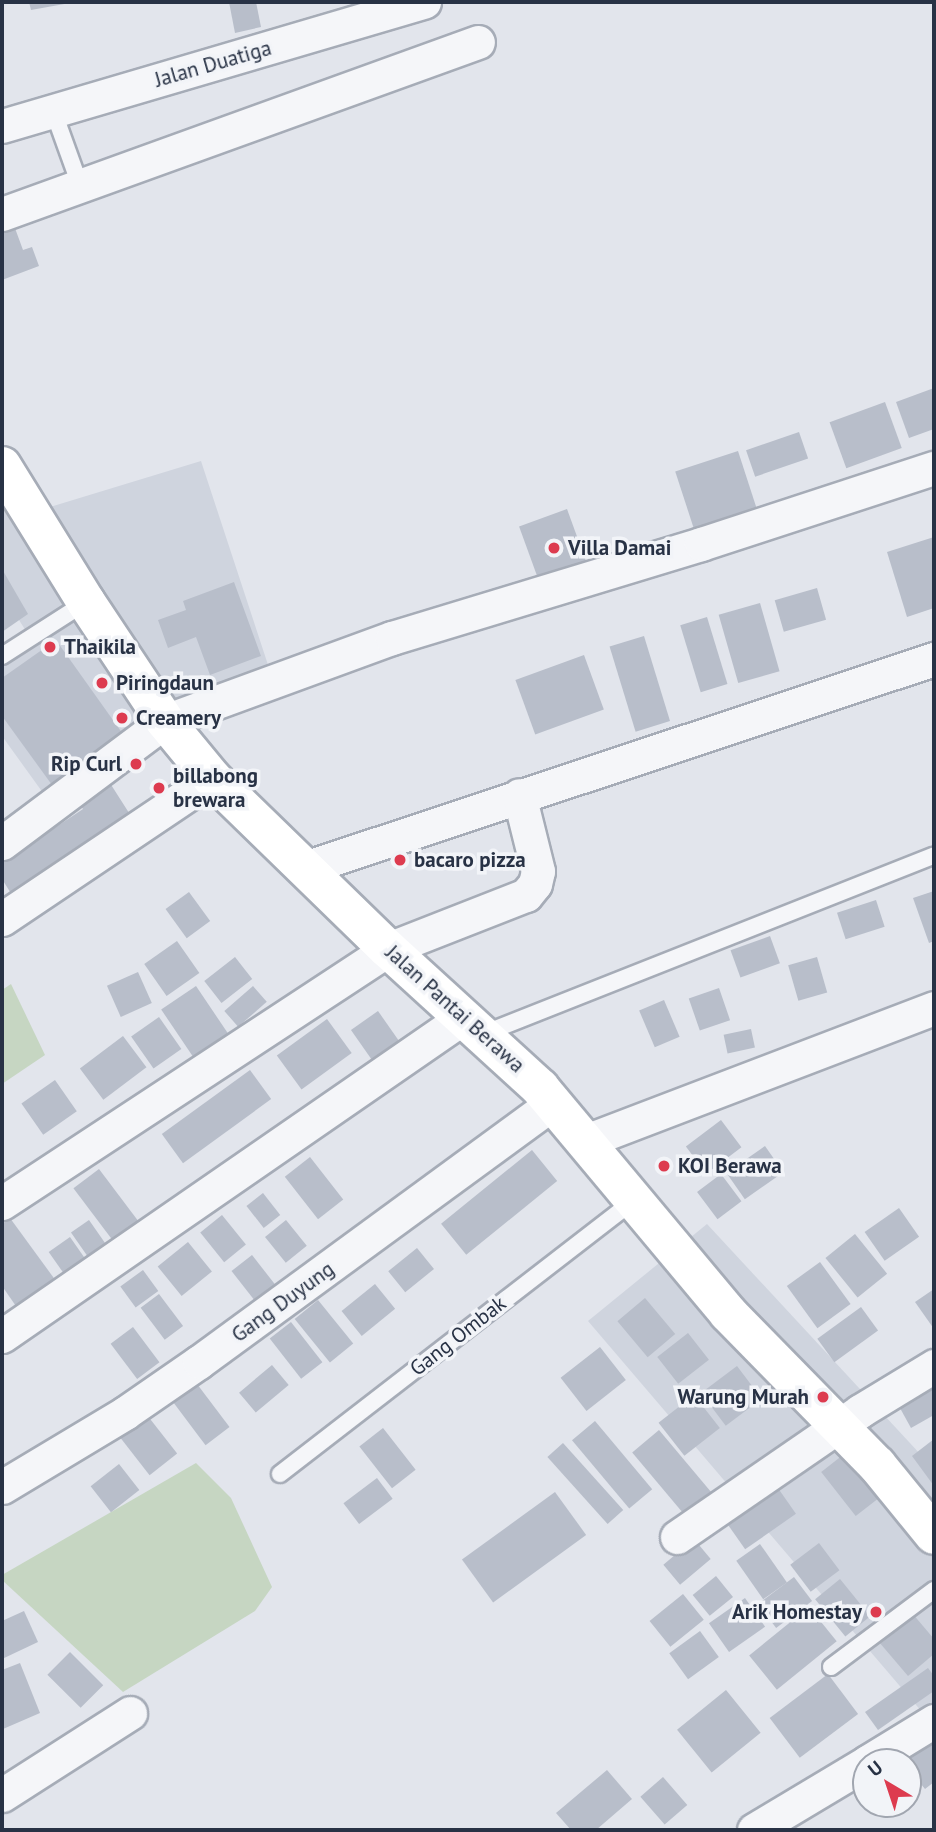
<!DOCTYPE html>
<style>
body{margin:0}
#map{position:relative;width:936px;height:1832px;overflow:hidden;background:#e2e5ec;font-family:"PT Sans",sans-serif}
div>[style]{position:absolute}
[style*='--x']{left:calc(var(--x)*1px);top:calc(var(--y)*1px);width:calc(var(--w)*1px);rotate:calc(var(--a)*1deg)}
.built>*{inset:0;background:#cfd4de}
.green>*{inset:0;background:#c6d6c2}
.building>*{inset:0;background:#b8beca;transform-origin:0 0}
.roads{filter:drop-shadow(2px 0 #a6acb7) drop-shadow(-2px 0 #a6acb7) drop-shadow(0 2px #a6acb7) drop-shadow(0 -2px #a6acb7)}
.lane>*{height:16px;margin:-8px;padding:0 8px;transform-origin:8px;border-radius:8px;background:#f5f6f9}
.street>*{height:33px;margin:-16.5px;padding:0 16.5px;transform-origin:16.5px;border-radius:16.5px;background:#f5f6f9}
.secondary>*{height:38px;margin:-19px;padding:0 19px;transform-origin:19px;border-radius:19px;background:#fff}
.dots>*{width:19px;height:19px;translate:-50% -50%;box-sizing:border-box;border:4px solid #f2f4f8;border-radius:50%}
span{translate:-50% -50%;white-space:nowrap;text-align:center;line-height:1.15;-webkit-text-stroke:7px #f2f4f8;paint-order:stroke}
.street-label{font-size:21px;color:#283245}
.poi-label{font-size:21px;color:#283245;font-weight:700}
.left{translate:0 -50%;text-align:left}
.right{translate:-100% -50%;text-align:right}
.frame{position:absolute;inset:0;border:4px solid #283245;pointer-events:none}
.north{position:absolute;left:852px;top:1748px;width:70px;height:70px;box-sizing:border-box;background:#f2f4f8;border:2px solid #a1a6b0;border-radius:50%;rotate:321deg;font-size:19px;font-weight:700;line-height:28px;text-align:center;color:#283245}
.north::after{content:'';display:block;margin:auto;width:24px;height:32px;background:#dd3b4f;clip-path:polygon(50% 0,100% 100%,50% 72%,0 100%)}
</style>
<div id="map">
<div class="built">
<i style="clip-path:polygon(201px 461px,271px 674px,51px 804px,2px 736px,2px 654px,31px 639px,2px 593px,2px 503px,14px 518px)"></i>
<i style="clip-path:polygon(707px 1224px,934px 1469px,934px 1726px,588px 1321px)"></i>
</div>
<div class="green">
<i style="clip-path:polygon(11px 984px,45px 1055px,2px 1084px,2px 990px)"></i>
<i style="clip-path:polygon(196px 1463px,231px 1498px,272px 1587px,255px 1611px,123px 1692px,2px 1580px,2px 1575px)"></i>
</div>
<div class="building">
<i style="clip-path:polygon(29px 2px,70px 2px,70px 3px,31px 10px)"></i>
<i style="clip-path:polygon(229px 2px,256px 2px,261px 27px,235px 33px)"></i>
<i style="clip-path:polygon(12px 220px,23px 250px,32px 247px,39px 266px,2px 280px,2px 224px)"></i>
<i style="clip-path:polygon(934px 388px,934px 429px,909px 438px,896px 402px)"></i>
<i style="left:885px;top:402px;width:49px;height:59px;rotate:70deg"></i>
<i style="left:799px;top:432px;width:28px;height:56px;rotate:71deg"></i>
<i style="left:738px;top:451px;width:69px;height:66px;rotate:72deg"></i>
<i style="left:567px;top:509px;width:66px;height:51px;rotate:70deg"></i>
<i style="clip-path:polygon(934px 537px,934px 608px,907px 617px,887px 552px)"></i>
<i style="clip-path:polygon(2px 569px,28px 614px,2px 632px)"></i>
<i style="clip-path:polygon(234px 582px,261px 656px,210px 675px,196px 637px,168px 648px,158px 620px,186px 610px,183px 601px)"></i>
<i style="left:817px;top:588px;width:33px;height:44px;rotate:74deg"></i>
<i style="left:760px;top:603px;width:71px;height:43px;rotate:74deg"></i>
<i style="left:707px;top:617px;width:70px;height:28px;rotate:73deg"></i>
<i style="left:644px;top:636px;width:89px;height:36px;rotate:73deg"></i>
<i style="clip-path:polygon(56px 640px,130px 744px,60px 796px,2px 716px,2px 678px)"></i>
<i style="left:584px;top:655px;width:58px;height:73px;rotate:70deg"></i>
<i style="clip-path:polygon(108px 780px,131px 816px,12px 895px,2px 879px,2px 863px,83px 809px,77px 800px)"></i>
<i style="clip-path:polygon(934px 891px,934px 941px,929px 943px,913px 898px)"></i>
<i style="left:189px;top:892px;width:36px;height:29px;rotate:54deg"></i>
<i style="left:876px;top:900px;width:28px;height:41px;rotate:72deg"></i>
<i style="left:770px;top:936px;width:29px;height:42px;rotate:70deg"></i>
<i style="left:177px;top:941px;width:39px;height:40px;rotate:55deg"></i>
<i style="left:235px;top:957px;width:28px;height:39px;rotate:52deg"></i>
<i style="left:817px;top:957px;width:37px;height:30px;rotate:74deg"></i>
<i style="left:138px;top:972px;width:34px;height:34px;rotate:66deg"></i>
<i style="left:196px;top:986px;width:60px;height:42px;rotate:56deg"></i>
<i style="left:253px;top:986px;width:21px;height:38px;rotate:49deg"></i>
<i style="left:719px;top:988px;width:34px;height:32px;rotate:71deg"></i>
<i style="left:664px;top:1000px;width:40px;height:27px;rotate:67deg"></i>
<i style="left:378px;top:1011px;width:40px;height:33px;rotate:55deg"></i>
<i style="left:159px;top:1017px;width:39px;height:34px;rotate:55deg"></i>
<i style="left:327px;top:1019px;width:42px;height:62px;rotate:54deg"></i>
<i style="left:751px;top:1029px;width:19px;height:28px;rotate:78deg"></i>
<i style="left:123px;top:1036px;width:39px;height:54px;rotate:53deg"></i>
<i style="left:250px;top:1070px;width:36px;height:109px;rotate:54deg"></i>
<i style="left:55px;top:1080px;width:38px;height:41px;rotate:55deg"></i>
<i style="left:721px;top:1120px;width:34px;height:44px;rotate:53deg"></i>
<i style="left:765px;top:1146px;width:32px;height:47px;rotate:55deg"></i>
<i style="left:532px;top:1150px;width:40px;height:117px;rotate:51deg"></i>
<i style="left:310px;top:1157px;width:54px;height:32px;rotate:52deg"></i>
<i style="left:99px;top:1169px;width:67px;height:32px;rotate:53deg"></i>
<i style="left:721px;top:1174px;width:34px;height:30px;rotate:53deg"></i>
<i style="left:263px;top:1193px;width:28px;height:21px;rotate:52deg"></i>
<i style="left:899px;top:1208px;width:35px;height:42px;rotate:55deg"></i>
<i style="left:222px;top:1215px;width:38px;height:28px;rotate:51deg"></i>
<i style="clip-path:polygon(10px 1218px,56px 1281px,18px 1309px,2px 1286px,2px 1224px)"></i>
<i style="left:89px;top:1220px;width:38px;height:22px;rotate:55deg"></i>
<i style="left:286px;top:1220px;width:33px;height:27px;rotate:51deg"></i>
<i style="left:855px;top:1234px;width:51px;height:38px;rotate:51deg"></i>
<i style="left:70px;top:1237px;width:28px;height:26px;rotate:55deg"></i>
<i style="left:188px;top:1242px;width:38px;height:39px;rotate:51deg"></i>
<i style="left:417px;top:1248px;width:27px;height:37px;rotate:51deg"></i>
<i style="left:252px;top:1255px;width:42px;height:26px;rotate:52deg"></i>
<i style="left:820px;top:1262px;width:52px;height:41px;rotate:54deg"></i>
<i style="left:143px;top:1270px;width:26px;height:28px;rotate:54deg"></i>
<i style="left:375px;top:1284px;width:32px;height:43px;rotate:51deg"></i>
<i style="clip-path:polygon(934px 1289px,934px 1329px,915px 1302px)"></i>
<i style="left:159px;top:1294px;width:40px;height:23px;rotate:53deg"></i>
<i style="left:645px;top:1298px;width:47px;height:36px;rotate:50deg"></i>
<i style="left:318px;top:1300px;width:56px;height:30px;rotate:51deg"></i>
<i style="left:861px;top:1307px;width:29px;height:54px;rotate:54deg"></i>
<i style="left:291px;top:1322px;width:51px;height:27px;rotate:52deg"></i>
<i style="left:133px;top:1327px;width:44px;height:28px;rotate:53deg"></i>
<i style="left:688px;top:1333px;width:34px;height:39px;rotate:52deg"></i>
<i style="left:600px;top:1347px;width:42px;height:50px;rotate:52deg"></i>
<i style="left:272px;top:1365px;width:26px;height:43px;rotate:50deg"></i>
<i style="left:737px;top:1366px;width:41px;height:45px;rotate:53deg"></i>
<i style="clip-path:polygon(934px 1377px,934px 1415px,911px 1428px,895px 1399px)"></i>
<i style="left:194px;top:1380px;width:59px;height:30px;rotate:53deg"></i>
<i style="left:694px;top:1395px;width:42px;height:45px;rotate:52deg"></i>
<i style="left:147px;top:1415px;width:49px;height:35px;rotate:52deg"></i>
<i style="left:595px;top:1421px;width:89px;height:30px;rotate:50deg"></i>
<i style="left:383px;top:1428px;width:53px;height:30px;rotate:52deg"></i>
<i style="left:659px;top:1430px;width:81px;height:35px;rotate:50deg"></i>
<i style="clip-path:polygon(934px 1439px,934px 1486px,912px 1456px)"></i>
<i style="left:563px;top:1443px;width:90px;height:21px;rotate:48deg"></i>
<i style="left:848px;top:1451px;width:56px;height:34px;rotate:52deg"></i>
<i style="left:119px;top:1464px;width:33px;height:36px;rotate:52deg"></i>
<i style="left:377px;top:1478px;width:26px;height:42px;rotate:53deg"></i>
<i style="left:773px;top:1481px;width:40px;height:62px;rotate:55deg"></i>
<i style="left:555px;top:1492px;width:53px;height:115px;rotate:54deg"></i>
<i style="left:694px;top:1539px;width:26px;height:40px;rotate:50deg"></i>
<i style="left:819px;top:1543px;width:34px;height:36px;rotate:53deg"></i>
<i style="left:760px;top:1544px;width:47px;height:29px;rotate:55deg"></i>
<i style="left:716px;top:1576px;width:27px;height:30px;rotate:51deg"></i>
<i style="left:794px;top:1577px;width:30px;height:45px;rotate:53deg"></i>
<i style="left:840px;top:1579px;width:48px;height:32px;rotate:51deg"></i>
<i style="left:683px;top:1594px;width:33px;height:43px;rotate:51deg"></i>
<i style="left:745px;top:1598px;width:35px;height:44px;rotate:55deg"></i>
<i style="left:809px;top:1607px;width:44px;height:77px;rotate:51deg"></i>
<i style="clip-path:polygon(24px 1611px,38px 1642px,2px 1659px,2px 1621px)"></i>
<i style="clip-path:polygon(912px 1613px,934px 1639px,934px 1654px,908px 1676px,879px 1642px)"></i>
<i style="left:700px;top:1631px;width:32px;height:38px;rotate:54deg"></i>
<i style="left:70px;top:1652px;width:47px;height:32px;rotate:45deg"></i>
<i style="clip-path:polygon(20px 1663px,40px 1713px,3px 1729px,2px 1670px)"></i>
<i style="clip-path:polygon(928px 1668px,934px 1676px,934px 1691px,878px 1730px,865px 1712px)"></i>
<i style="left:828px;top:1674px;width:50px;height:73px;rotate:53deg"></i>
<i style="left:726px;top:1690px;width:55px;height:63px;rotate:51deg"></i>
<i style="clip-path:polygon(931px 1739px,934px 1742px,934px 1782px,925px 1789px,908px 1768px,908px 1762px,902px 1762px)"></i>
<i style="clip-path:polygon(607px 1770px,632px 1799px,596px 1830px,571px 1830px,556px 1813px)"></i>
<i style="left:663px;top:1777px;width:37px;height:30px;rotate:49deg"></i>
</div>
<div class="roads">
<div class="lane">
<i style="--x:58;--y:124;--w:65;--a:70.2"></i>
<i style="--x:2;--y:656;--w:100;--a:-32.7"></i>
<i style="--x:483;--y:1034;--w:485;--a:-21.6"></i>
<i style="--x:280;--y:1474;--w:448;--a:-37.7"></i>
<i style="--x:831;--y:1667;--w:129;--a:-36.8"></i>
</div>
<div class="street">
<i style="--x:2;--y:126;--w:440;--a:-16.4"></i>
<i style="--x:2;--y:214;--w:506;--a:-19.87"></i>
<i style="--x:2;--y:843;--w:204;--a:-36.8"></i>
<i style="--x:165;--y:721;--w:242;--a:-20.1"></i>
<i style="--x:392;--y:638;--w:323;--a:-16.9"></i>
<i style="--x:701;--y:544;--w:245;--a:-18.1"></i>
<i style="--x:305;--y:868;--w:663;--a:-18.38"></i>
<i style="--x:2;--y:919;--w:253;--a:-33.9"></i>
<i style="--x:586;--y:1141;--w:373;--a:-20.9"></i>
<i style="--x:2;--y:1203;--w:462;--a:-33.3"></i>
<i style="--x:388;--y:949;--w:148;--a:-21.4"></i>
<i style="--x:526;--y:895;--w:14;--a:-51"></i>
<i style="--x:535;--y:884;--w:13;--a:-77"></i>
<i style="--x:538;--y:871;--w:78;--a:-104"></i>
<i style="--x:2;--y:1336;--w:561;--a:-34.62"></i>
<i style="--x:2;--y:1487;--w:144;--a:-31"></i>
<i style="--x:125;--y:1413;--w:90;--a:-34.6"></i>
<i style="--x:199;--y:1362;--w:440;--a:-36.2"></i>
<i style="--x:677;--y:1537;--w:222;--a:-34.5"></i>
<i style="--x:860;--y:1411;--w:87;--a:-31.3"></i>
<i style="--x:867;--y:1762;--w:79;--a:-31.5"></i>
<i style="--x:2;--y:1795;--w:152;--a:-32.6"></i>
<i style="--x:754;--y:1830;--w:131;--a:-30.9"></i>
</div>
<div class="secondary">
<i style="--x:2;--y:466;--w:160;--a:58.3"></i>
<i style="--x:86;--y:602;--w:143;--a:56.4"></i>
<i style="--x:165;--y:721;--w:74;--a:50.5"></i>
<i style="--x:212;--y:778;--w:245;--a:44.2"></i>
<i style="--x:388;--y:949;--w:206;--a:42.4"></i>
<i style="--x:540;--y:1088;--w:293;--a:50.1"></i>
<i style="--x:728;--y:1313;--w:213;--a:45.6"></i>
<i style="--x:877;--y:1465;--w:90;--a:50.8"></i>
</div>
</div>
<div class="dots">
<i style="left:554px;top:548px;background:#dd3b4f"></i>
<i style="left:50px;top:647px;background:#dd3b4f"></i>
<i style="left:102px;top:683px;background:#dd3b4f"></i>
<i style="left:122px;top:718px;background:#dd3b4f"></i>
<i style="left:136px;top:764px;background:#dd3b4f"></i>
<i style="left:159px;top:788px;background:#dd3b4f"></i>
<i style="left:400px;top:860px;background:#dd3b4f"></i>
<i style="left:664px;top:1166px;background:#dd3b4f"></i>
<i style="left:823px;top:1397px;background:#dd3b4f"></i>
<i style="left:876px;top:1612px;background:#dd3b4f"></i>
</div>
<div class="street-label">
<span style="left:213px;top:64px;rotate:-16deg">Jalan Duatiga</span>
<span style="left:455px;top:1009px;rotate:42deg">Jalan Pantai Berawa</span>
<span style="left:283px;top:1302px;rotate:-36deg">Gang Duyung</span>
<span style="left:458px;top:1336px;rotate:-38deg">Gang Ombak</span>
</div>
<div class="poi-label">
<span class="left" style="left:568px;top:548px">Villa Damai</span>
<span class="left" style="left:64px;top:647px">Thaikila</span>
<span class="left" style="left:116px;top:683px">Piringdaun</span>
<span class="left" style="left:136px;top:718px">Creamery</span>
<span class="right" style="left:122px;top:764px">Rip Curl</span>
<span class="left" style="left:173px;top:788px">billabong<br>brewara</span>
<span class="left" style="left:414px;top:860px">bacaro pizza</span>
<span class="left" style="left:678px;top:1166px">KOI Berawa</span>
<span class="right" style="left:809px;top:1397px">Warung Murah</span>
<span class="right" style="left:862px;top:1612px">Arik Homestay</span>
</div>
<div class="frame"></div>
<div class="north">U</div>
</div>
